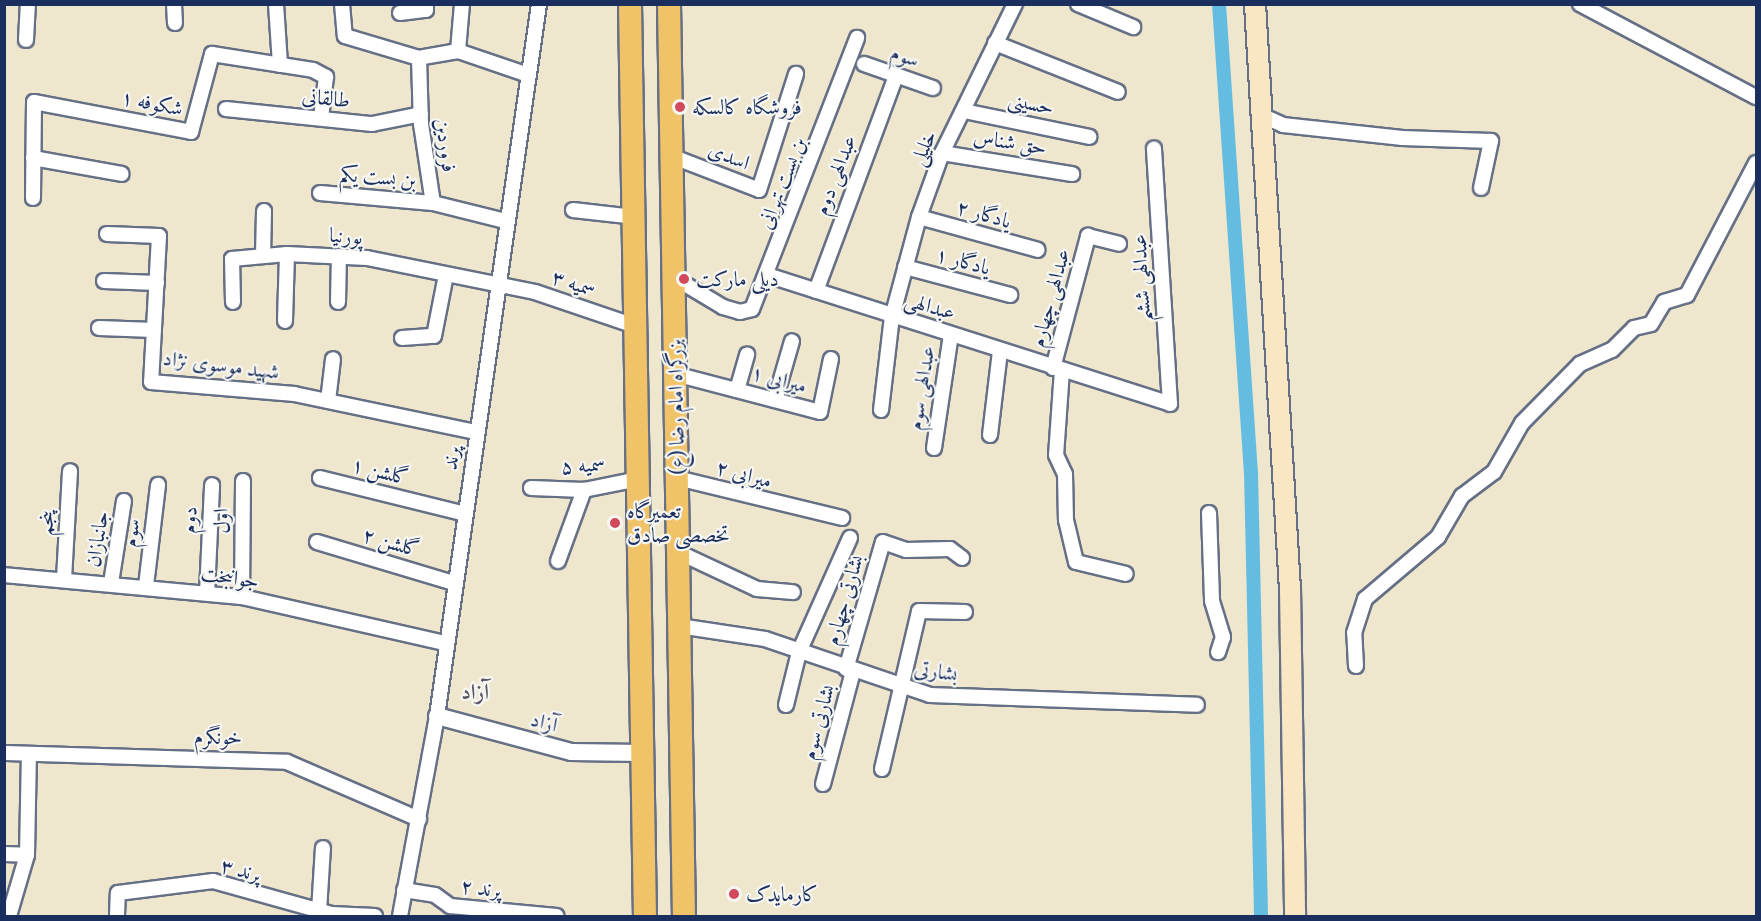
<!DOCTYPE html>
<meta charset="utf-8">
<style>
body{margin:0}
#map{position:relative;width:1761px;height:921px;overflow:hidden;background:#efe6ce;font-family:"Gentium Book Plus",Amiri,serif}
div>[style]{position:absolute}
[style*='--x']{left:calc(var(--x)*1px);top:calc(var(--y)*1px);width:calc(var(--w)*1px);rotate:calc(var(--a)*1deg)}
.canal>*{height:14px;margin:-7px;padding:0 7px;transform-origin:7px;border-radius:7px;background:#64bde1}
.roads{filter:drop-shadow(2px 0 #656f85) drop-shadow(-2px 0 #656f85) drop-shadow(0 2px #656f85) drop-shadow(0 -2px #656f85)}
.minor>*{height:14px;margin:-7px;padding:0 7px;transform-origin:7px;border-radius:7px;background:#fff}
.tertiary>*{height:16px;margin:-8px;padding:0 8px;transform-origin:8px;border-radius:8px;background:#fff}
.secondary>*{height:20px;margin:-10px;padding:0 10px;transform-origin:10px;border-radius:10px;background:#f9e7c3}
.trunk>*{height:22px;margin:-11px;padding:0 11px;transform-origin:11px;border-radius:11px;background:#f1c369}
.dots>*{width:16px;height:16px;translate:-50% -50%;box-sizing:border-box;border:3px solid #f6f6f2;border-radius:50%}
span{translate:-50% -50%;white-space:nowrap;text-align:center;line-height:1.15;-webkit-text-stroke:4.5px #f6f6f2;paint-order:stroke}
.street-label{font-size:21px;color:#1b2f5e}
.poi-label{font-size:21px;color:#1b2f5e}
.left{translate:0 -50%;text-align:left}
.neighbourhood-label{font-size:22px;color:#5e5565;font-weight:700}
.frame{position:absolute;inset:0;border:6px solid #1b2f5e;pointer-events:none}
</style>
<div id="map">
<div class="canal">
<i style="--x:1219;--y:4;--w:470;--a:86.1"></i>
<i style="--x:1251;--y:473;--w:443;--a:88.7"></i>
</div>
<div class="roads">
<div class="minor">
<i style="--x:174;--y:4;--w:19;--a:87"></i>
<i style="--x:276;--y:4;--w:61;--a:86.2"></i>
<i style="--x:342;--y:4;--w:32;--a:85"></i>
<i style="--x:345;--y:36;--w:77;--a:16.6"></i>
<i style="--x:462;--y:4;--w:47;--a:94.9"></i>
<i style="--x:458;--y:51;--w:40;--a:170"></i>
<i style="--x:419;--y:58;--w:66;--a:88.3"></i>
<i style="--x:421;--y:124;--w:80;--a:81.4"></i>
<i style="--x:433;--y:203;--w:74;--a:14"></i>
<i style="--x:1078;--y:4;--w:60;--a:22.7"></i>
<i style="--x:1580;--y:4;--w:199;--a:27.9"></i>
<i style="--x:400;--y:13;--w:26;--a:-7"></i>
<i style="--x:426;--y:10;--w:6;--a:-90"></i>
<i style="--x:26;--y:40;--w:36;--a:-87"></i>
<i style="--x:995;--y:43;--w:132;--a:21.7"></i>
<i style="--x:458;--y:51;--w:74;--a:18.9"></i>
<i style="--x:864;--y:64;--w:73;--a:19.2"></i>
<i style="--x:226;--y:109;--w:147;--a:5.9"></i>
<i style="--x:372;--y:124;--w:50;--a:-11.5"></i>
<i style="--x:964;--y:111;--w:128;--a:11.7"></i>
<i style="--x:1263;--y:116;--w:22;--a:24"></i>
<i style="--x:1283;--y:125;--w:120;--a:6.2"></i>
<i style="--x:1402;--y:138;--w:89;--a:1.9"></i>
<i style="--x:1491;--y:141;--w:48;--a:102"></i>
<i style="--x:942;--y:153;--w:132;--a:9.2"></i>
<i style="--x:671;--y:156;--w:94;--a:21.1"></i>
<i style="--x:759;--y:190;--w:122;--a:-72.3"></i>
<i style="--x:33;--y:158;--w:90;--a:10.2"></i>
<i style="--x:320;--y:193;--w:113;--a:5.1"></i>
<i style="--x:33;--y:198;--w:96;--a:-89.4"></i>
<i style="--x:34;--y:102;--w:160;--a:10.8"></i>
<i style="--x:191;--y:132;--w:81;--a:-74.9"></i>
<i style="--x:212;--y:54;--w:102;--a:9"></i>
<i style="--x:313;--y:70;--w:15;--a:28"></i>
<i style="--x:326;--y:77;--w:41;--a:97"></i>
<i style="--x:573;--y:210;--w:61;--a:6.5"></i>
<i style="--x:919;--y:217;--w:123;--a:15.5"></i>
<i style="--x:107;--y:234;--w:52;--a:2.2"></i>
<i style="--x:159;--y:236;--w:146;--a:93.1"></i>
<i style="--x:151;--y:382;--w:144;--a:4.8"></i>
<i style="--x:294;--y:394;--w:186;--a:11.8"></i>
<i style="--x:263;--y:256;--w:45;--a:-88.7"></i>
<i style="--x:905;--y:267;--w:109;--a:14.9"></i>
<i style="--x:767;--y:275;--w:423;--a:17.7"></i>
<i style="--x:1170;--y:404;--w:256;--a:-93.6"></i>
<i style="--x:673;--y:277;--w:58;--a:31"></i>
<i style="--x:723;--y:307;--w:18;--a:16"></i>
<i style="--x:740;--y:312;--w:12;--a:-14"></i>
<i style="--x:752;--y:309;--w:291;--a:-68.8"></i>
<i style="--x:104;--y:281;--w:53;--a:2.2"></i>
<i style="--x:816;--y:291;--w:229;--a:-69.6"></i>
<i style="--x:233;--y:302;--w:43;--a:-91.3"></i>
<i style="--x:232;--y:259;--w:55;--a:-5.2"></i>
<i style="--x:287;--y:254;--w:80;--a:2.9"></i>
<i style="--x:367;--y:258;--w:171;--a:11.4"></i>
<i style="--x:535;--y:292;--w:106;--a:18.8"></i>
<i style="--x:338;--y:302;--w:46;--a:-88.8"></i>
<i style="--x:285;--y:321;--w:67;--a:-88.3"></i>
<i style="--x:99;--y:328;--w:55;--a:2.1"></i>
<i style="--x:402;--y:338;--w:32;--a:-4"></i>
<i style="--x:434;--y:336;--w:62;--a:-78.9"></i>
<i style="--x:1053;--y:368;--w:137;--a:-75.1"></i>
<i style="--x:1088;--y:236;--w:32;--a:14"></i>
<i style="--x:1062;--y:370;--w:85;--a:94"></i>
<i style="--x:1056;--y:455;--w:21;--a:65"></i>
<i style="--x:1065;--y:474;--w:46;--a:88.8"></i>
<i style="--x:1066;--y:520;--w:43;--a:76.6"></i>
<i style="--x:1076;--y:562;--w:51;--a:13.5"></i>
<i style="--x:675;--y:374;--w:150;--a:14.7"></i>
<i style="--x:820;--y:412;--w:54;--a:-78.3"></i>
<i style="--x:737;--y:390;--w:37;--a:-74"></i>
<i style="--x:775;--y:400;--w:61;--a:-73.9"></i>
<i style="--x:328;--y:401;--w:42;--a:-83.2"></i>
<i style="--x:881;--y:410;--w:94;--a:-83.3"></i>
<i style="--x:892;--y:317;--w:104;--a:-74.9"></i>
<i style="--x:919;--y:217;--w:68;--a:-70.2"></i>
<i style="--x:942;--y:153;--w:166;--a:-63.9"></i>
<i style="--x:990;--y:435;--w:85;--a:-83.2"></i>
<i style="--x:934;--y:448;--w:115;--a:-81.5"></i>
<i style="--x:320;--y:478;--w:149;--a:13.9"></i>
<i style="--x:677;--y:478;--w:170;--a:13.6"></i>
<i style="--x:531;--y:488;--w:53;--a:2.2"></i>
<i style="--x:584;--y:490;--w:55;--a:-11.5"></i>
<i style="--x:1209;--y:513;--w:88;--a:88"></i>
<i style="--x:1212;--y:601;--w:38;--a:73"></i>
<i style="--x:1223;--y:637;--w:16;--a:108"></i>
<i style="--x:317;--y:542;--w:143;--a:16.7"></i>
<i style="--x:678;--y:552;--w:87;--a:25.1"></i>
<i style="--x:757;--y:589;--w:36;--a:5"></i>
<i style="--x:558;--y:561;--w:76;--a:-69.9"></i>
<i style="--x:4;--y:575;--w:239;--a:5.3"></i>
<i style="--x:242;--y:597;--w:208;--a:12.8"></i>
<i style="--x:64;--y:579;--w:108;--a:-86.8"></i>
<i style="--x:111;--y:583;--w:83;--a:-81"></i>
<i style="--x:146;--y:586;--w:102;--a:-83.2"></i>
<i style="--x:207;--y:593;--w:108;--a:-87.3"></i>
<i style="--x:242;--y:597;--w:116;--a:-89.5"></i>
<i style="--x:679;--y:626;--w:87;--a:8.6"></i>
<i style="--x:765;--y:639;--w:174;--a:18.7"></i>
<i style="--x:930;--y:695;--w:267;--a:2.1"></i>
<i style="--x:1356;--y:666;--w:33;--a:-93"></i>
<i style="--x:1354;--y:633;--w:36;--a:-72"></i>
<i style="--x:1365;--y:599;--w:96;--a:-40.3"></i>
<i style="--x:1438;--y:537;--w:48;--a:-59.7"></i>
<i style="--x:1462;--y:496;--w:40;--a:-37"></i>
<i style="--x:1494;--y:472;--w:56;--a:-60.3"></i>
<i style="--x:1522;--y:423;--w:83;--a:-45.5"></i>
<i style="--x:1580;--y:364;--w:35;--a:-24"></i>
<i style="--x:1612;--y:350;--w:31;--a:-45"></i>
<i style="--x:1634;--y:328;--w:17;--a:-13"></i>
<i style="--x:1651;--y:324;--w:26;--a:-59"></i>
<i style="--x:1664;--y:302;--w:24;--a:-17"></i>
<i style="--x:1687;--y:295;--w:149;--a:-62.4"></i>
<i style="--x:846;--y:669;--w:132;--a:-73.8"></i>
<i style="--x:883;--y:542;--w:24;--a:19"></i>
<i style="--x:906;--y:550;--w:44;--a:-1.3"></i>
<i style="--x:950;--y:549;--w:15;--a:37"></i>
<i style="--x:786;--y:705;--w:55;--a:-76.2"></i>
<i style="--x:799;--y:652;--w:125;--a:-65.9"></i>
<i style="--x:4;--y:753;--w:283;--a:1.8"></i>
<i style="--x:287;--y:762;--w:144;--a:23.4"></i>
<i style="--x:882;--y:769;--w:162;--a:-76.8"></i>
<i style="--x:919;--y:611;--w:46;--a:1.2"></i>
<i style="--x:823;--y:784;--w:117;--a:-75.1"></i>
<i style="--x:4;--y:854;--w:23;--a:2"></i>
<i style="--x:404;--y:890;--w:31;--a:9"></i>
<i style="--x:435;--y:895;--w:19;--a:36"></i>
<i style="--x:450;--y:906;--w:107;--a:5.3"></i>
<i style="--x:319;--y:911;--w:63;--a:-86.4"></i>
<i style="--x:9;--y:916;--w:64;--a:-73.6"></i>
<i style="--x:27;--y:855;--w:101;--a:-88.9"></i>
<i style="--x:117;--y:916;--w:23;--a:-88"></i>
<i style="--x:118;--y:893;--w:96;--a:-7.2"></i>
<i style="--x:213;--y:881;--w:123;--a:15.6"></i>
<i style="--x:331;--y:914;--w:44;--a:2.6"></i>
<i style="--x:400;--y:916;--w:203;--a:-79.5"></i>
<i style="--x:437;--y:716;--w:719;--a:-81.85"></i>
</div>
<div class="tertiary">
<i style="--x:437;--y:716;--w:139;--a:15"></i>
<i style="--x:571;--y:752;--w:71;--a:0.8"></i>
</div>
<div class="secondary">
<i style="--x:1255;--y:4;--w:586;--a:86.58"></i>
<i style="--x:1290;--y:589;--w:327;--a:89.1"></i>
</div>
<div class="trunk">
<i style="--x:630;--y:4;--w:912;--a:89.06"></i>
<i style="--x:669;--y:4;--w:912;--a:89.06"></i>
</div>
</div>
<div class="dots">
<i style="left:680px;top:107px;background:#d1495b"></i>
<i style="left:684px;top:279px;background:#d1495b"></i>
<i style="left:615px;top:523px;background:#d1495b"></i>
<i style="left:734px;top:894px;background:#d1495b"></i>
</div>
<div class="street-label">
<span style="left:905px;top:56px;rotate:19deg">سوم</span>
<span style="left:326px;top:98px;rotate:6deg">طالقانی</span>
<span style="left:152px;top:103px;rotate:11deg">شکوفه ۱</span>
<span style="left:1031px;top:103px;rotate:12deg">حسینی</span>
<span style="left:1010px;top:142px;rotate:9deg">حق شناس</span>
<span style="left:446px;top:145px;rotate:82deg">فروردین</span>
<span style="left:923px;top:148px;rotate:-67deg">خلیلی</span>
<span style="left:729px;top:156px;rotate:21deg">اسدی</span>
<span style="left:835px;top:175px;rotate:-69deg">عبدالهی دوم</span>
<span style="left:378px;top:177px;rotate:5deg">بن بست یکم</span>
<span style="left:782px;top:183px;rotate:-68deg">بن بست تهرانی</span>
<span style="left:984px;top:214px;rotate:16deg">یادگار ۲</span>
<span style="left:346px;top:236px;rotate:4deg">پورنیا</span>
<span style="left:963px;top:261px;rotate:15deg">یادگار ۱</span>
<span style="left:1141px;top:278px;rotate:-93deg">عبدالهی ششم</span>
<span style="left:574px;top:283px;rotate:18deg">سمیه ۳</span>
<span style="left:1050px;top:298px;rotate:-75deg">عبدالهی چهارم</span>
<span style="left:930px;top:306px;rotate:16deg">عبدالهی</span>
<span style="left:221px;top:365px;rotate:7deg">شهید موسوی نژاد</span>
<span style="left:779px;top:379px;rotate:15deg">میرابی ۱</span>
<span style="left:921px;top:388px;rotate:-81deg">عبدالهی سوم</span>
<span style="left:676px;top:407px;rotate:-91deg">بزرگراه امام رضا (ع)</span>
<span style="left:451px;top:458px;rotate:-82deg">پرند</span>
<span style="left:583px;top:465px;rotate:-5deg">سمیه ۵</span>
<span style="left:380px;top:471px;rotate:14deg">گلشن ۱</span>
<span style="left:744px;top:474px;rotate:15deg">میرابی ۲</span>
<span style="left:189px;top:520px;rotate:-87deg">دوم</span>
<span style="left:221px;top:521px;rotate:-90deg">اول</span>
<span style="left:46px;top:523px;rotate:-86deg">پنجم</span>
<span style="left:131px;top:533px;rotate:-83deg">سوم</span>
<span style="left:97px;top:539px;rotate:-81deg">جانبازان</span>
<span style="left:391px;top:542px;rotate:16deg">گلشن ۲</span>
<span style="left:230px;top:577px;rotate:9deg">جوانبخت</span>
<span style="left:844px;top:600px;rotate:-74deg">بشارتی چهارم</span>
<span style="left:936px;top:671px;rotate:9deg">بشارتی</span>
<span style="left:544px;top:722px;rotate:15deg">آزاد</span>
<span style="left:818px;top:722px;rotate:-75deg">بشارتی سوم</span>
<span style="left:218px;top:737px;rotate:1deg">خونگرم</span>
<span style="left:241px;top:870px;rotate:15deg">پرند ۳</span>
<span style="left:481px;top:888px;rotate:7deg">پرند ۲</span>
</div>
<div class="poi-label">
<span class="left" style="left:692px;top:107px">فروشگاه کالسکه</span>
<span class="left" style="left:696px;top:279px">دیلی مارکت</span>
<span class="left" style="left:627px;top:523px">تعمیرگاه<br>تخصصی صادق</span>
<span class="left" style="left:746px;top:894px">کارمایدک</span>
</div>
<div class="neighbourhood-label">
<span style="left:475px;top:692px">آزاد</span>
</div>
<div class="frame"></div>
</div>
